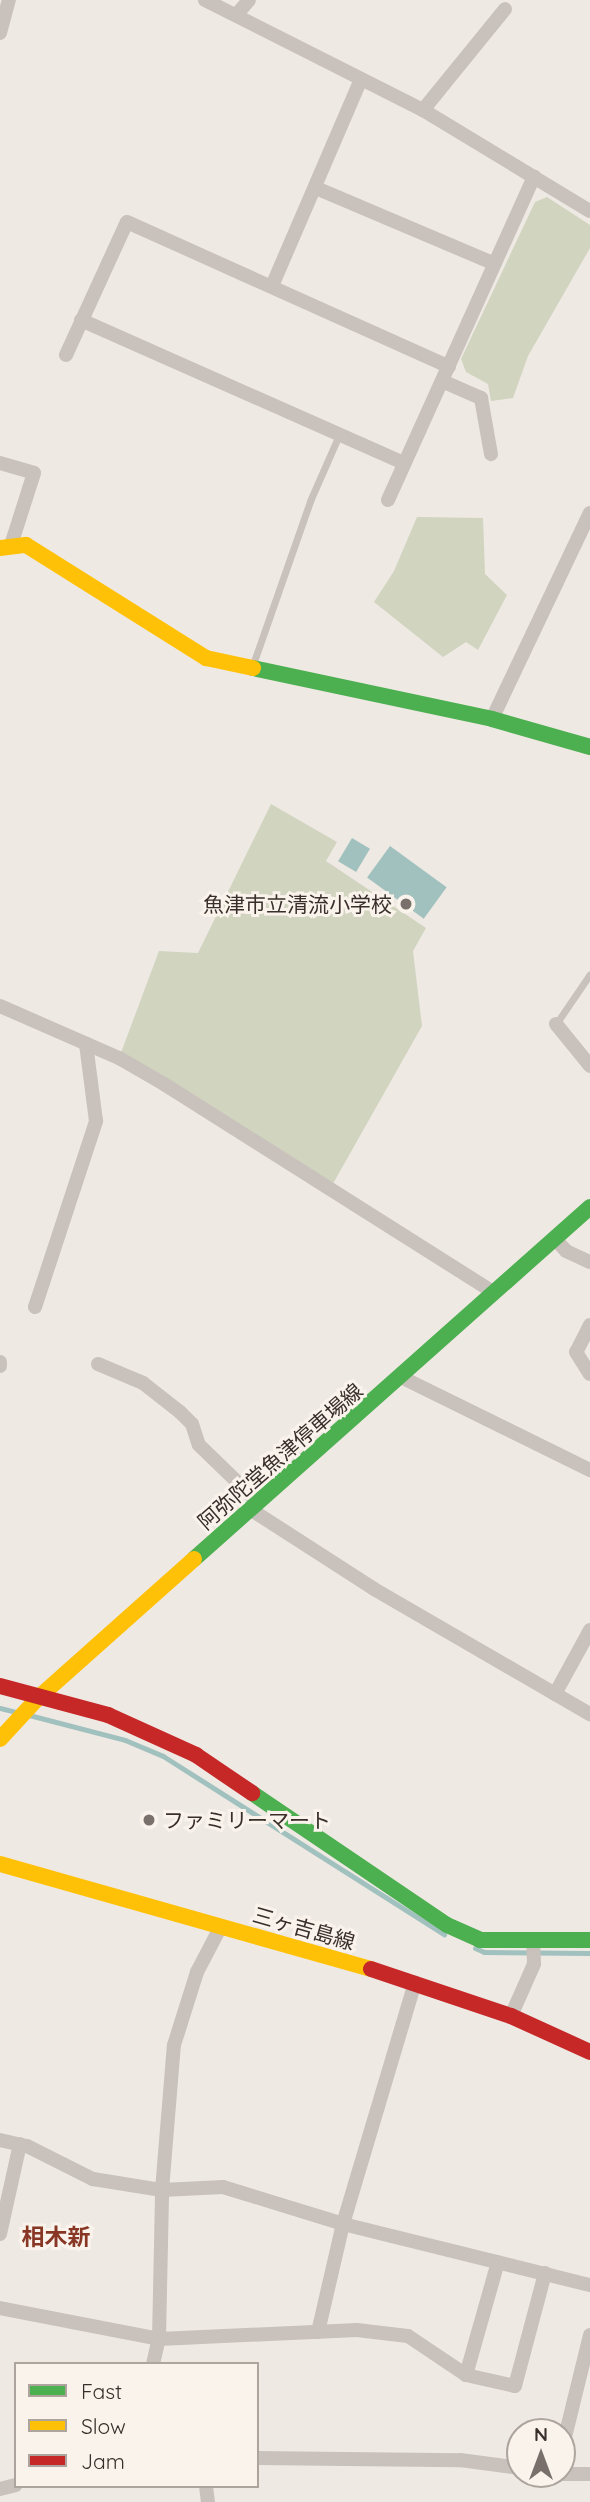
<!DOCTYPE html>
<meta charset="utf-8">
<style>
body{margin:0}
#map{position:relative;width:590px;height:2502px;overflow:hidden;background:#efe9e4;font-family:Quicksand,"Noto Sans JP",sans-serif}
div>[style]{position:absolute}
[style*='--x']{left:calc(var(--x)*1px);top:calc(var(--y)*1px);width:calc(var(--w)*1px);rotate:calc(var(--a)*1deg)}
.green>*{inset:0;background:#d1d4bf}
.water>*{inset:0;background:#a1c1bf;transform-origin:0 0}
.stream>*{height:5px;margin:-2.5px;padding:0 2.5px;transform-origin:2.5px;border-radius:2.5px;background:#a1c1bf}
.lane>*{height:7px;margin:-3.5px;padding:0 3.5px;transform-origin:3.5px;border-radius:3.5px;background:#c8c1bc}
.street>*{height:14px;margin:-7px;padding:0 7px;transform-origin:7px;border-radius:7px;background:#c8c1bc}
.fast>*{height:16px;margin:-8px;padding:0 8px;transform-origin:8px;border-radius:8px;background:#4caf50}
.slow>*{height:16px;margin:-8px;padding:0 8px;transform-origin:8px;border-radius:8px;background:#ffc107}
.jam>*{height:16px;margin:-8px;padding:0 8px;transform-origin:8px;border-radius:8px;background:#c62828}
.dots>*{width:19px;height:19px;translate:-50% -50%;box-sizing:border-box;border:4px solid #faf3ec;border-radius:50%}
span{translate:-50% -50%;white-space:nowrap;text-align:center;line-height:1.15;-webkit-text-stroke:6px #faf3ec;paint-order:stroke}
.poi-label{font-size:21px;color:#392e2a}
.right{translate:-100% -50%;text-align:right}
.left{translate:0 -50%;text-align:left}
.street-label{font-size:21px;color:#392e2a}
.neighbourhood-label{font-size:23px;color:#873724;font-weight:700}
.legend{position:absolute;left:14px;top:2362px;width:245px;height:126px;box-sizing:border-box;background:#faf3ec;border:2px solid #ada49e;margin:0;padding:9px 12px;list-style:none;font-size:21px;color:#392e2a}
.legend li{display:flex;align-items:center;gap:14px;height:35px}
.legend b{width:35px;border:2px solid #ada49e}
.north{position:absolute;left:506px;top:2418px;width:70px;height:70px;box-sizing:border-box;background:#faf3ec;border:2px solid #ada49e;border-radius:50%;rotate:0deg;font-size:19px;font-weight:700;line-height:28px;text-align:center;color:#392e2a}
.north::after{content:'';display:block;margin:auto;width:24px;height:32px;background:#796f6b;clip-path:polygon(50% 0,100% 100%,50% 72%,0 100%)}
</style>
<div id="map">
<div class="green">
<i style="clip-path:polygon(547px 197px,590px 225px,590px 248px,528px 356px,513px 398px,491px 401px,488px 384px,466px 372px,461px 359px,535px 202px)"></i>
<i style="clip-path:polygon(417px 517px,483px 518px,485px 574px,507px 595px,478px 650px,466px 642px,443px 657px,374px 602px,394px 571px)"></i>
<i style="clip-path:polygon(271px 804px,337px 842px,326px 861px,426px 928px,413px 951px,422px 1026px,330px 1189px,119px 1058px,159px 951px,198px 953px)"></i>
</div>
<div class="water">
<i style="left:352px;top:838px;width:21px;height:27px;rotate:31deg"></i>
<i style="left:390px;top:846px;width:70px;height:39px;rotate:36deg"></i>
</div>
<div class="stream">
<i style="--x:0;--y:1708;--w:16;--a:14"></i>
<i style="--x:29;--y:1715;--w:99;--a:14.6"></i>
<i style="--x:125;--y:1740;--w:41;--a:22.8"></i>
<i style="--x:163;--y:1756;--w:333;--a:32.4"></i>
<i style="--x:475;--y:1948;--w:10;--a:24"></i>
<i style="--x:484;--y:1952;--w:106;--a:0.5"></i>
</div>
<div class="lane">
<i style="--x:252;--y:667;--w:176;--a:-70.7"></i>
<i style="--x:310;--y:501;--w:72;--a:-66.3"></i>
<i style="--x:556;--y:1024;--w:60;--a:-55.8"></i>
</div>
<div class="street">
<i style="--x:205;--y:0;--w:244;--a:26.8"></i>
<i style="--x:423;--y:110;--w:195;--a:31.2"></i>
<i style="--x:237;--y:14;--w:18;--a:-49"></i>
<i style="--x:0;--y:33;--w:34;--a:-75"></i>
<i style="--x:423;--y:110;--w:130;--a:-50.9"></i>
<i style="--x:316;--y:188;--w:194;--a:23"></i>
<i style="--x:272;--y:286;--w:225;--a:-66.7"></i>
<i style="--x:81;--y:320;--w:352;--a:23.9"></i>
<i style="--x:66;--y:355;--w:146;--a:-65.4"></i>
<i style="--x:127;--y:222;--w:353;--a:24.2"></i>
<i style="--x:442;--y:381;--w:43;--a:23.6"></i>
<i style="--x:481;--y:398;--w:57;--a:79.9"></i>
<i style="--x:0;--y:463;--w:35;--a:16"></i>
<i style="--x:34;--y:473;--w:76;--a:107.7"></i>
<i style="--x:388;--y:500;--w:355;--a:-65.7"></i>
<i style="--x:492;--y:719;--w:228;--a:-64.6"></i>
<i style="--x:0;--y:1006;--w:130;--a:23.6"></i>
<i style="--x:119;--y:1058;--w:52;--a:30"></i>
<i style="--x:164;--y:1084;--w:391;--a:32.3"></i>
<i style="--x:556;--y:1024;--w:54;--a:51"></i>
<i style="--x:555;--y:1239;--w:16;--a:47"></i>
<i style="--x:566;--y:1251;--w:26;--a:25"></i>
<i style="--x:35;--y:1307;--w:196;--a:-71.8"></i>
<i style="--x:96;--y:1121;--w:78;--a:-97.4"></i>
<i style="--x:590;--y:1325;--w:30;--a:117"></i>
<i style="--x:576;--y:1352;--w:26;--a:58"></i>
<i style="--x:0;--y:1362;--w:4;--a:90"></i>
<i style="--x:98;--y:1364;--w:49;--a:22.9"></i>
<i style="--x:143;--y:1383;--w:47;--a:38.1"></i>
<i style="--x:180;--y:1412;--w:17;--a:45"></i>
<i style="--x:192;--y:1424;--w:22;--a:72"></i>
<i style="--x:199;--y:1445;--w:82;--a:44"></i>
<i style="--x:401;--y:1377;--w:211;--a:26.2"></i>
<i style="--x:250;--y:1509;--w:148;--a:32.8"></i>
<i style="--x:374;--y:1589;--w:250;--a:30.1"></i>
<i style="--x:555;--y:1694;--w:73;--a:-61.3"></i>
<i style="--x:511;--y:2016;--w:57;--a:-66.1"></i>
<i style="--x:534;--y:1964;--w:23;--a:-92"></i>
<i style="--x:0;--y:2140;--w:28;--a:13"></i>
<i style="--x:27;--y:2146;--w:74;--a:26.6"></i>
<i style="--x:93;--y:2179;--w:70;--a:9.1"></i>
<i style="--x:162;--y:2190;--w:61;--a:-2.8"></i>
<i style="--x:223;--y:2187;--w:126;--a:17.1"></i>
<i style="--x:343;--y:2224;--w:254;--a:13.9"></i>
<i style="--x:0;--y:2234;--w:92;--a:-77.5"></i>
<i style="--x:0;--y:2308;--w:162;--a:11"></i>
<i style="--x:159;--y:2339;--w:198;--a:-2.6"></i>
<i style="--x:357;--y:2330;--w:51;--a:6.7"></i>
<i style="--x:408;--y:2336;--w:70;--a:33.9"></i>
<i style="--x:466;--y:2375;--w:117;--a:-74.2"></i>
<i style="--x:318;--y:2332;--w:111;--a:-77"></i>
<i style="--x:343;--y:2224;--w:252;--a:-73.4"></i>
<i style="--x:153;--y:2364;--w:26;--a:-77"></i>
<i style="--x:159;--y:2339;--w:149;--a:-88.8"></i>
<i style="--x:162;--y:2190;--w:145;--a:-85.3"></i>
<i style="--x:174;--y:2045;--w:77;--a:-72.5"></i>
<i style="--x:197;--y:1972;--w:52;--a:-62.4"></i>
<i style="--x:466;--y:2375;--w:50;--a:12.7"></i>
<i style="--x:515;--y:2386;--w:117;--a:-75.1"></i>
<i style="--x:565;--y:2437;--w:105;--a:-76.2"></i>
<i style="--x:257;--y:2458;--w:203;--a:0.6"></i>
<i style="--x:460;--y:2460;--w:61;--a:7.6"></i>
<i style="--x:562;--y:2474;--w:28;--a:0"></i>
<i style="--x:206;--y:2486;--w:16;--a:83"></i>
<i style="--x:0;--y:2489;--w:16;--a:-14"></i>
</div>
<div class="fast">
<i style="--x:253;--y:668;--w:244;--a:12"></i>
<i style="--x:492;--y:719;--w:102;--a:15.9"></i>
<i style="--x:194;--y:1559;--w:530;--a:-41.63"></i>
<i style="--x:252;--y:1793;--w:235;--a:34.1"></i>
<i style="--x:447;--y:1925;--w:36;--a:24"></i>
<i style="--x:480;--y:1940;--w:110;--a:0"></i>
</div>
<div class="slow">
<i style="--x:0;--y:548;--w:26;--a:-7"></i>
<i style="--x:26;--y:545;--w:213;--a:32.1"></i>
<i style="--x:206;--y:658;--w:48;--a:12"></i>
<i style="--x:0;--y:1739;--w:56;--a:-47.2"></i>
<i style="--x:38;--y:1698;--w:209;--a:-41.7"></i>
<i style="--x:0;--y:1864;--w:386;--a:15.8"></i>
</div>
<div class="jam">
<i style="--x:0;--y:1686;--w:112;--a:15"></i>
<i style="--x:108;--y:1715;--w:97;--a:24.4"></i>
<i style="--x:196;--y:1755;--w:68;--a:34.2"></i>
<i style="--x:371;--y:1969;--w:148;--a:18.6"></i>
<i style="--x:511;--y:2016;--w:87;--a:24.5"></i>
</div>
<div class="dots">
<i style="left:406px;top:904px;background:#796f6b"></i>
<i style="left:149px;top:1820px;background:#796f6b"></i>
</div>
<div class="poi-label">
<span class="right" style="left:392px;top:904px">魚津市立清流小学校</span>
<span class="left" style="left:163px;top:1820px">ファミリーマート</span>
</div>
<div class="street-label">
<span style="left:280px;top:1456px;rotate:-41deg">阿弥陀堂魚津停車場線</span>
<span style="left:304px;top:1928px;rotate:16deg">三ヶ吉島線</span>
</div>
<div class="neighbourhood-label">
<span style="left:56px;top:2237px">相木新</span>
</div>
<ul class="legend">
<li><b style="height:9px;background:#4caf50"></b>Fast</li>
<li><b style="height:9px;background:#ffc107"></b>Slow</li>
<li><b style="height:9px;background:#c62828"></b>Jam</li>
</ul>
<div class="north">N</div>
</div>
